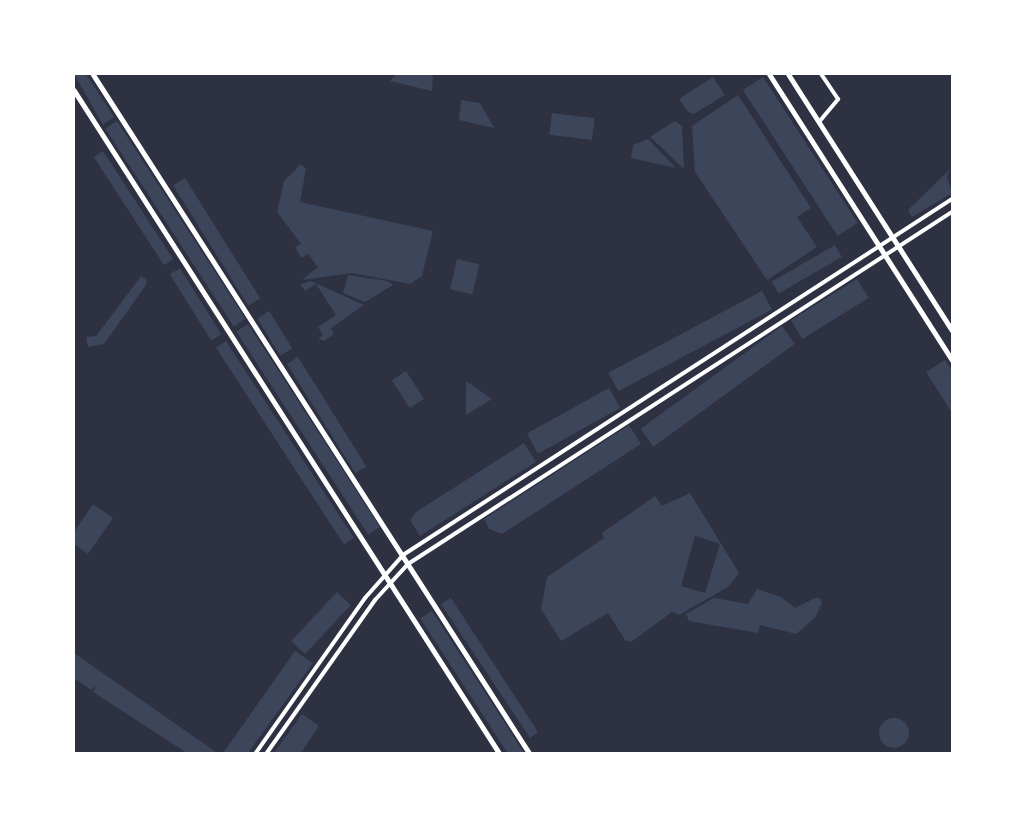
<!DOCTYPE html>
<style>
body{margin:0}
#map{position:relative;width:1026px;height:827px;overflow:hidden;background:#2d3142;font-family:"Nunito Sans",sans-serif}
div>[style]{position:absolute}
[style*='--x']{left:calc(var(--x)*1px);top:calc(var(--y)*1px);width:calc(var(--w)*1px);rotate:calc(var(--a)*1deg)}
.green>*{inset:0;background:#3c4559;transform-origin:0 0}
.round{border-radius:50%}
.minor>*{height:4px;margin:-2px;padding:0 2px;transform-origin:2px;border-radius:2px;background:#fff}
.tertiary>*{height:4.5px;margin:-2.25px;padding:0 2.25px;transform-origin:2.25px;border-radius:2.25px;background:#fff}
.secondary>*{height:5px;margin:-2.5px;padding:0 2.5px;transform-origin:2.5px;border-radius:2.5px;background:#fff}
span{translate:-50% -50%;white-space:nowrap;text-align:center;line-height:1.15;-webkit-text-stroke:6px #fff;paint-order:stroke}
.frame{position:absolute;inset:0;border:75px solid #fff;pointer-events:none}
</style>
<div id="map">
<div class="green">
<i style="clip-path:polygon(74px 74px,86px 74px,114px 117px,103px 125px)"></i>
<i style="clip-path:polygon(396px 74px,433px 74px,432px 91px,390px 81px)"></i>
<i style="clip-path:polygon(713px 77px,725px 95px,694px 114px,688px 112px,679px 99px)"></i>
<i style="left:763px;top:77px;width:174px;height:24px;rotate:57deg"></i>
<i style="clip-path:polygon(738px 95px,811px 208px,797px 217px,817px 247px,767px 280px,695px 172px,692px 126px)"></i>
<i style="clip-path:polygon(461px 100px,480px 103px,494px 128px,459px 120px)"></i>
<i style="left:552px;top:113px;width:43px;height:22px;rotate:7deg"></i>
<i style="left:117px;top:121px;width:236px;height:14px;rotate:57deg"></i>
<i style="clip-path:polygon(675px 121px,682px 126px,684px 169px,650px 137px)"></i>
<i style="clip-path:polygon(648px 139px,676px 168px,631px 158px,633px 145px)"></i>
<i style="left:103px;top:151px;width:129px;height:11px;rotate:57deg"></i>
<i style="clip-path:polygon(301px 164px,306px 169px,300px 202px,433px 231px,422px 276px,410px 284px,352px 273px,302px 280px,318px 267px,308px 254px,301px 258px,295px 247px,301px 244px,277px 212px,284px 181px)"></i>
<i style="clip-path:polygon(950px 169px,947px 177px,952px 193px,912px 217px,908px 210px)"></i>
<i style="left:185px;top:178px;width:142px;height:14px;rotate:58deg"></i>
<i style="left:835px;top:245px;width:14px;height:73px;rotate:60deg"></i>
<i style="left:457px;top:259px;width:23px;height:31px;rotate:13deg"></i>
<i style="left:180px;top:268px;width:78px;height:12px;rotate:58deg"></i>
<i style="clip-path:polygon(348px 275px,387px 281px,393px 285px,365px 302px,343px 293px)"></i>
<i style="clip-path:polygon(141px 276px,147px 280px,146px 285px,104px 344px,88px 347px,86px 337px,96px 336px)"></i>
<i style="left:857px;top:279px;width:22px;height:78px;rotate:58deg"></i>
<i style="clip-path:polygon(311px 281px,364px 305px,331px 328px,334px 334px,324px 341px,318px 339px,323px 335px,318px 327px,336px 315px,316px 284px,305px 291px,300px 284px)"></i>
<i style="left:762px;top:291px;width:21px;height:174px;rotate:62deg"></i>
<i style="left:269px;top:311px;width:44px;height:14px;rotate:58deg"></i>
<i style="left:248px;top:324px;width:242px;height:14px;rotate:57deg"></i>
<i style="left:782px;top:326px;width:22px;height:175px;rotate:54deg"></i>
<i style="left:226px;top:341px;width:235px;height:12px;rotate:57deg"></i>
<i style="left:298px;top:357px;width:129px;height:13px;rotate:58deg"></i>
<i style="clip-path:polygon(945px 360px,952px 371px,952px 413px,926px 372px)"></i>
<i style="left:406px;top:371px;width:33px;height:17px;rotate:57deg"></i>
<i style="clip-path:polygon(466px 381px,492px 399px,466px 415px)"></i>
<i style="left:609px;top:388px;width:23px;height:94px;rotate:61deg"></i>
<i style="clip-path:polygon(629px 425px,641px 444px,502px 534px,489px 529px,484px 519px)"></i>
<i style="clip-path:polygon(524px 443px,536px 462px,420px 536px,410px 520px,416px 512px)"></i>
<i style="clip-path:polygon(evenodd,690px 493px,739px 573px,728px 587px,679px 615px,672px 612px,631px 642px,625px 640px,608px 613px,561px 641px,541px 609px,547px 577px,604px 538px,602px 533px,655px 496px,662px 506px,690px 493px,695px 536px,720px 544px,705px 593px,681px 586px,695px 536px)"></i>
<i style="clip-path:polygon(93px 504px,113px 518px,88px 554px,74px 544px,74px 532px)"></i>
<i style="clip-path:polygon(757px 589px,781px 597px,795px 608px,815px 598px,820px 598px,822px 603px,815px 618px,796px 634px,760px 625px,758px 633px,689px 621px,686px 614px,714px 598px,748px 604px)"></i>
<i style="left:337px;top:592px;width:19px;height:67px;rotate:43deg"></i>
<i style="clip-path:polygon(451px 598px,538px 732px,530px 738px,441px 604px)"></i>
<i style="left:432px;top:611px;width:169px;height:14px;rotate:57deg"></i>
<i style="clip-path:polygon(295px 651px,313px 663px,248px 753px,223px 753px)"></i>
<i style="clip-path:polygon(74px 653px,216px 752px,215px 753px,187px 753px,93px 692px,96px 686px,91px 690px,74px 678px)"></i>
<i style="clip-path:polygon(302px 714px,319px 726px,301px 753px,274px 753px)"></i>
<i class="round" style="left:879px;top:718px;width:30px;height:30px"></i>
</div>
<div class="minor">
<i style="--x:819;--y:122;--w:30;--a:-50"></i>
<i style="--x:838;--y:99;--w:30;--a:-124"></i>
<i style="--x:255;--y:754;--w:191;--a:-54.8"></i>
<i style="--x:365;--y:598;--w:57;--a:-48.5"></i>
<i style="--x:403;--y:555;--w:654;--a:-32.96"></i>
<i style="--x:266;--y:754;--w:189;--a:-54.7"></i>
<i style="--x:375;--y:600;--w:49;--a:-47.5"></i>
<i style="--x:408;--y:564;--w:648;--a:-32.91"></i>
</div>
<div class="tertiary">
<i style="--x:93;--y:74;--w:808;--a:57.27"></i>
<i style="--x:74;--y:90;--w:789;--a:57.32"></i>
</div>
<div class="secondary">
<i style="--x:769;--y:74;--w:340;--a:57.4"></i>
<i style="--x:788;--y:74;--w:304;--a:57.4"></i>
</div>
<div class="frame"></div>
</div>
